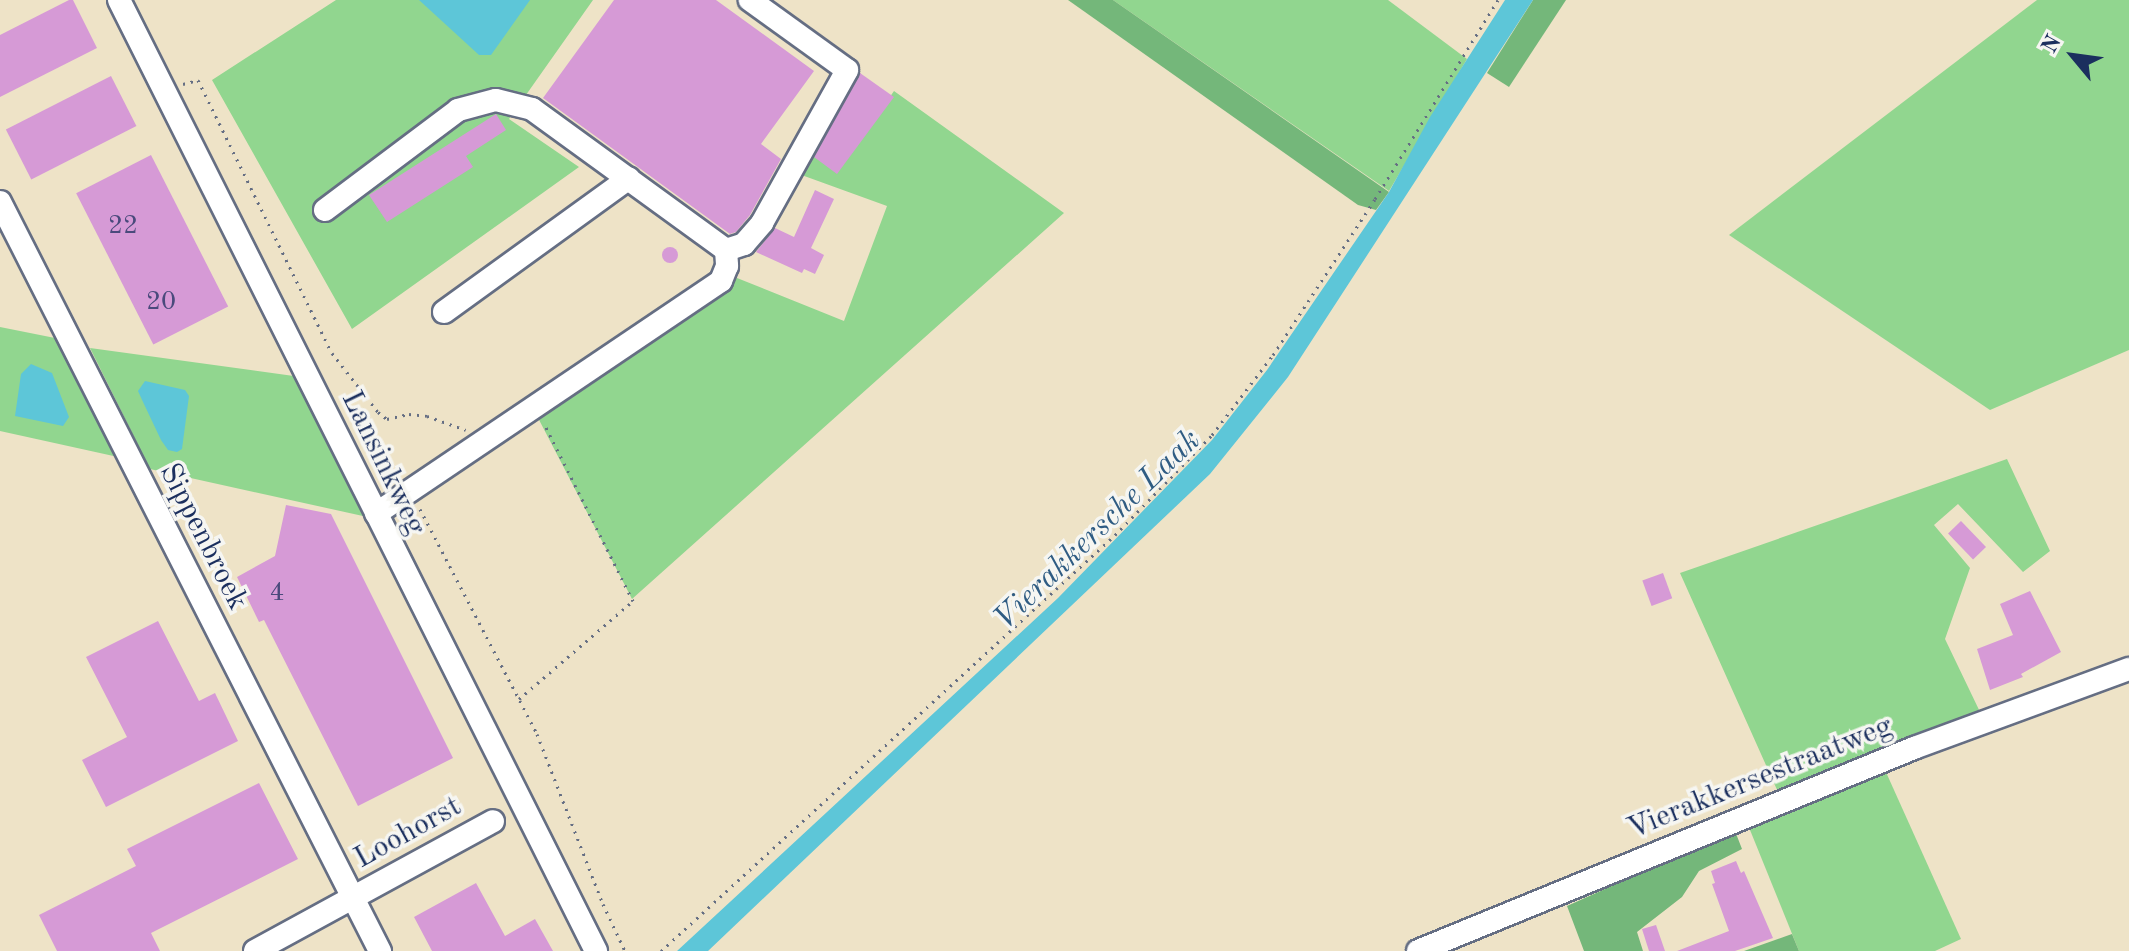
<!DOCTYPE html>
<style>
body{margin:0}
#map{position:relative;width:2129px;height:951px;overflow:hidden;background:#eee3c7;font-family:"Old Standard TT",serif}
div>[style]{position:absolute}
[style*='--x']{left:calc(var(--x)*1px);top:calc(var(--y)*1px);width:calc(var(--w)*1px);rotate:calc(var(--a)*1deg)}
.green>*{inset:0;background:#91d68f}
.forest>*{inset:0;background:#74b77a}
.water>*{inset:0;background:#5dc6d8}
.building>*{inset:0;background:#d69ad6;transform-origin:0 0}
.round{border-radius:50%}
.path>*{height:3px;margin-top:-1.5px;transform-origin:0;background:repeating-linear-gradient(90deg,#656e83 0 2px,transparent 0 8px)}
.roads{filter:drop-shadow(2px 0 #656e83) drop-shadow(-2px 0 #656e83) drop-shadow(0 2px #656e83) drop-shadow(0 -2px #656e83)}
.minor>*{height:22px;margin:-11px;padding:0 11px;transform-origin:11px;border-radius:11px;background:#fff}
span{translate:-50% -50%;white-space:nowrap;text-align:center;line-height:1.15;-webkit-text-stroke:7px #f6f6f2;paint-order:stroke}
.number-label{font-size:26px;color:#4a4a7c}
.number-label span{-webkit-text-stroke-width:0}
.street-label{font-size:30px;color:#1b2f5e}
.water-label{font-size:32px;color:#2f5c83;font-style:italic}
.north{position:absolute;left:2033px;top:16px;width:80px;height:80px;-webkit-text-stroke:6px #f6f6f2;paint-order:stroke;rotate:299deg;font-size:22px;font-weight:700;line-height:32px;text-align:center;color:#1b2f5e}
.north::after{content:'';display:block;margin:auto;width:28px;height:36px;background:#1b2f5e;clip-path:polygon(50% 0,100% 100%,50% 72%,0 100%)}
</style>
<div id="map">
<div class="green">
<i style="clip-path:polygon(336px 0,593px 0,509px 119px,579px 167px,352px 329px,212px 80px)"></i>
<i style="clip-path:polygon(1113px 0,1388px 0,1467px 59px,1389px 191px)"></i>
<i style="clip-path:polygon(2037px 0,2129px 0,2129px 350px,1990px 410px,1729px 235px)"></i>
<i style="clip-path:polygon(894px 91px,1064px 213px,632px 599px,536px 414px,737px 278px,844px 321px,887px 206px,796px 173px,817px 137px,849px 156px)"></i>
<i style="clip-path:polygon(0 327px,55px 338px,118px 457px,0 431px)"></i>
<i style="clip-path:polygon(90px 348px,301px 377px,372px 518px,150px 469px)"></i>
<i style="clip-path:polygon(2007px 459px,2050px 551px,2023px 572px,1958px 504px,1934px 525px,1970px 568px,1945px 639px,1981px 714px,1854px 759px,1778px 792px,1680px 573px)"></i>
<i style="clip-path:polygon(1885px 770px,1961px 939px,1935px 951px,1799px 951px,1748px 825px)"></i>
</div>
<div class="forest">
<i style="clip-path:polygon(1068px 0,1113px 0,1389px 192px,1376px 210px,1358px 205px)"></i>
<i style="clip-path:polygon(1533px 0,1566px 0,1509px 87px,1487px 73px)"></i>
<i style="clip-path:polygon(1735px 831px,1742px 849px,1699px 871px,1682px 897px,1637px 932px,1643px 951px,1584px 951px,1567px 906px)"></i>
<i style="clip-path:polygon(1792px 934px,1799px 951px,1744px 951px)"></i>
</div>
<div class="water">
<i style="clip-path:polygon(419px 0,530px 0,491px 55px,479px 55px)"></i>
<i style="clip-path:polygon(1505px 0,1533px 0,1288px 377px,1210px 474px,708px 951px,677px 951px,1058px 598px,1212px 440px,1267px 370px,1389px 192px,1430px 117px)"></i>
<i style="clip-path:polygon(31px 364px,52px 373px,69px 417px,63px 426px,15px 416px,21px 374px)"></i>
<i style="clip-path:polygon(145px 381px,185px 390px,189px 396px,182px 449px,177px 452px,168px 450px,161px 440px,143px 402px,138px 391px)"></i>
</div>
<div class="building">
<i style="clip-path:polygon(69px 0,73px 0,97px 48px,0 97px,0 35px)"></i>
<i style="clip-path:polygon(614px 0,716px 0,814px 71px,761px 144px,781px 159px,750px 215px,736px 232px,730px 234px,543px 98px)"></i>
<i style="clip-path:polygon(860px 73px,894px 97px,837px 174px,814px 157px)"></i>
<i style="left:111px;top:76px;width:56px;height:118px;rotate:63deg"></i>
<i style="clip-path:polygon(496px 114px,506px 130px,466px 156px,473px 167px,387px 222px,369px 195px)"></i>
<i style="left:151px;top:155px;width:170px;height:84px;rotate:63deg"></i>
<i style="clip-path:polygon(815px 190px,834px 199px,811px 248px,824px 255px,815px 274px,804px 269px,802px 273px,756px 252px,775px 228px,794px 237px)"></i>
<i class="round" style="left:662px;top:247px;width:16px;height:16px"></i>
<i style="clip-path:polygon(286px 505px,331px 514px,453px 758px,358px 806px,264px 620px,259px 622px,237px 577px,275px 556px)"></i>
<i style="left:1961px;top:521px;width:36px;height:18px;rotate:46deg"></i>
<i style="left:1663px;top:573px;width:27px;height:22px;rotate:70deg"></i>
<i style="clip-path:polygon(2030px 591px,2061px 652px,2021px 674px,2023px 677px,1990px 690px,1977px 649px,2013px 635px,2000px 604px)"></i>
<i style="clip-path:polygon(158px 621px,199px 701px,215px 693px,238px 741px,106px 807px,82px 760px,127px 737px,86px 657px)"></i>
<i style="clip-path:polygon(259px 783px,298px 859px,151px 933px,160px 951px,57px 951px,39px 915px,136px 866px,127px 849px)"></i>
<i style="clip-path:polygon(1736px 861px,1741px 873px,1744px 871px,1773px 938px,1735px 951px,1677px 951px,1729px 931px,1712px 884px,1715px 883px,1711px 871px)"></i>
<i style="clip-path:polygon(476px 883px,505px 936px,535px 919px,553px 951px,432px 951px,414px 917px)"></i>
<i style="clip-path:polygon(1656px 925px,1665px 951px,1649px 951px,1642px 929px)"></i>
</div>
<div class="path">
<i style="--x:183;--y:84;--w:16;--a:-15"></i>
<i style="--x:198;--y:80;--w:304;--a:63.9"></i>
<i style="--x:332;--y:353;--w:75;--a:52.1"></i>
<i style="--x:378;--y:412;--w:11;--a:38"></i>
<i style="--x:387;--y:419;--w:23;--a:-13"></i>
<i style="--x:409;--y:414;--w:18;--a:6"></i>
<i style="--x:427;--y:416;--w:41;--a:19.7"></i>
<i style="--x:420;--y:509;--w:254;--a:62.5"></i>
<i style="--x:537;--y:734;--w:182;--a:68.8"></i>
<i style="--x:603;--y:904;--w:52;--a:64.9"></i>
<i style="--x:519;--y:699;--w:150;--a:-40.7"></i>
<i style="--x:633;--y:601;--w:197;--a:-116.6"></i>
<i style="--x:661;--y:951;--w:616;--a:-42.5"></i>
<i style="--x:1115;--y:535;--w:139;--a:-45.9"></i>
<i style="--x:1212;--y:435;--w:101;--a:-52.7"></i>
<i style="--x:1273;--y:355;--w:186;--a:-56.8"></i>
<i style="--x:1375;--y:199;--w:234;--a:-58.3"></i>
</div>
<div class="roads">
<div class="minor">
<i style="--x:119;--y:0;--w:1064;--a:63.36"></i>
<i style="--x:0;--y:202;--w:840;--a:63.1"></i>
<i style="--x:325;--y:210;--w:166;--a:-36.9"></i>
<i style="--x:458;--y:110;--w:39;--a:-15"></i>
<i style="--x:496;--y:100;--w:37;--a:14"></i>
<i style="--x:532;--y:109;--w:240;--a:36"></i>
<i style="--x:726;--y:250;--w:16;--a:86"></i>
<i style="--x:727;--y:266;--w:16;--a:112"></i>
<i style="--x:721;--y:281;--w:416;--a:146"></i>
<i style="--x:726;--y:250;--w:19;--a:-18"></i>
<i style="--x:744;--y:244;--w:28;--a:-49"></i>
<i style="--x:762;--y:223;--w:175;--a:-60.9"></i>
<i style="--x:847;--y:70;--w:120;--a:-144.2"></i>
<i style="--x:444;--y:312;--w:228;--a:-35.9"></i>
<i style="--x:255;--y:951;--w:271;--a:-28.6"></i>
<i style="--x:1418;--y:951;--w:536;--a:-22.26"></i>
<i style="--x:1914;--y:748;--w:229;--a:-20.2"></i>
</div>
</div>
<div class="number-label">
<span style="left:123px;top:227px">22</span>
<span style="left:161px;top:303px">20</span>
<span style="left:277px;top:594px">4</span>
</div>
<div class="street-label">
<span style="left:383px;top:463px;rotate:64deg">Lansinkweg</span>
<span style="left:203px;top:537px;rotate:63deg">Sippenbroek</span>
<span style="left:1760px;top:778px;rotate:-22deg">Vierakkersestraatweg</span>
<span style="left:408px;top:833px;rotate:-29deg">Loohorst</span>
</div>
<div class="water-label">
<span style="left:1098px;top:531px;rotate:-44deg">Vierakkersche Laak</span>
</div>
<div class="north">N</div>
</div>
